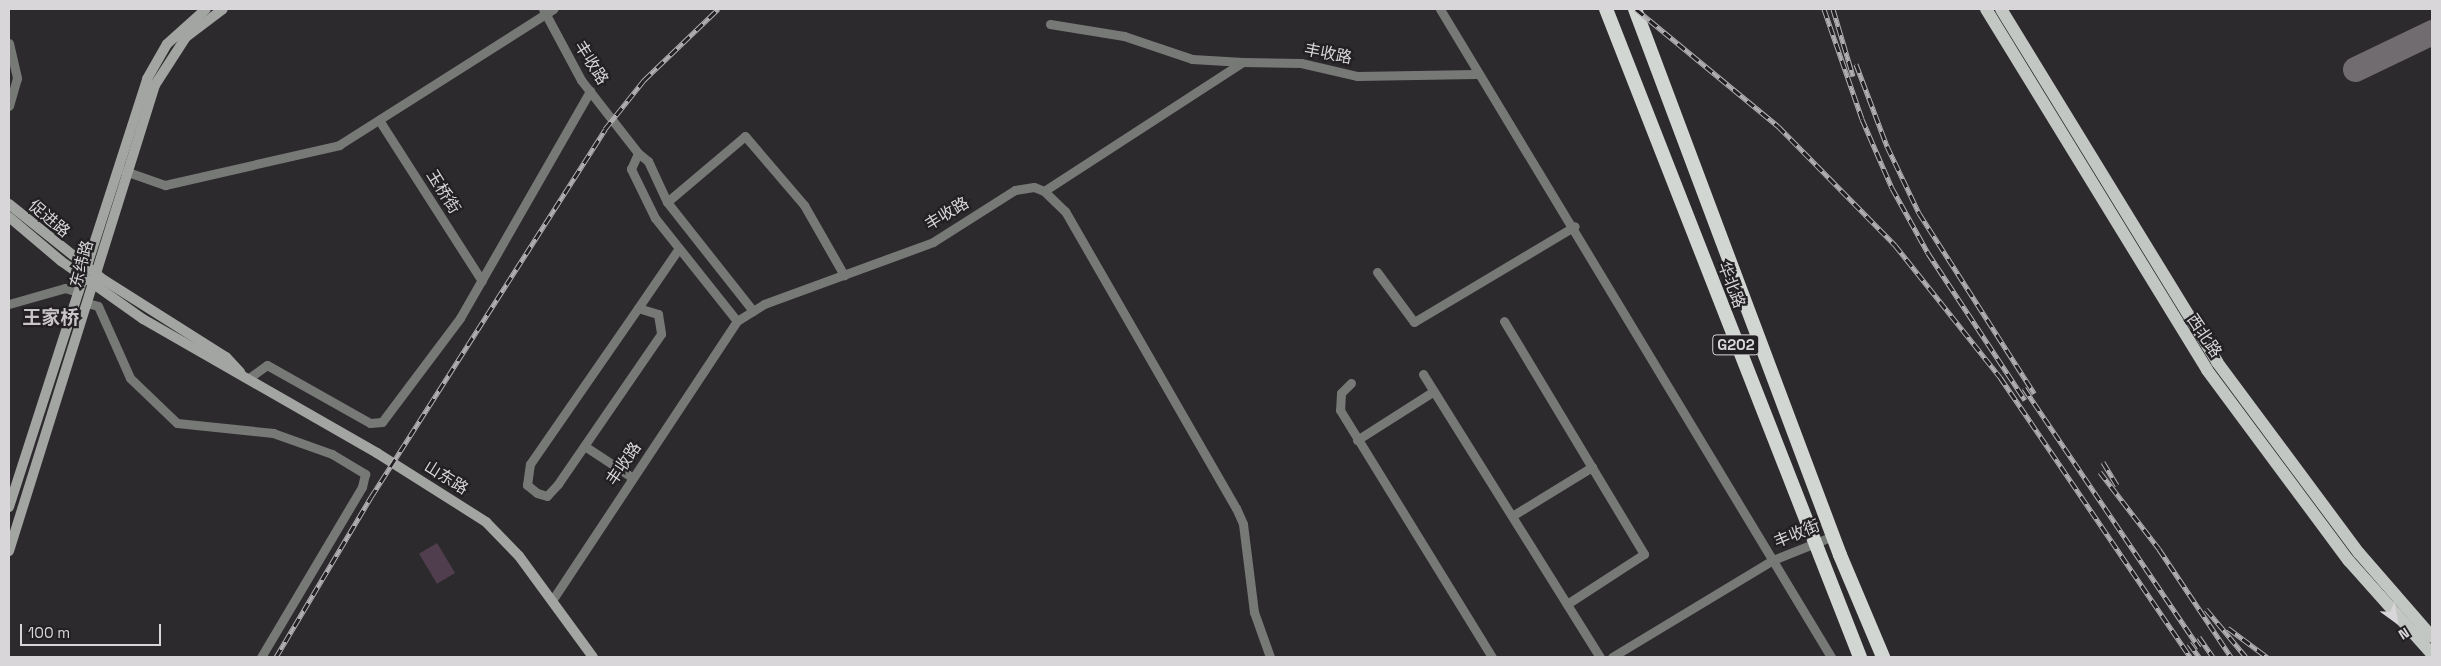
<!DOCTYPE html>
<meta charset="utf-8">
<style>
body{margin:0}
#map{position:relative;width:2441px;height:666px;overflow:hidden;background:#2d2a2d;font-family:"Space Grotesk","Noto Sans SC",sans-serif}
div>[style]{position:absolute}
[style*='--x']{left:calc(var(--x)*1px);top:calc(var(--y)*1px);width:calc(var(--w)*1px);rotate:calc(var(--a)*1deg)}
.green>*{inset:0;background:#503e4e;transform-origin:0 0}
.taxiway>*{height:25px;margin:-12.5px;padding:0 12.5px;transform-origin:12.5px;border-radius:12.5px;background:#706c70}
.minor>*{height:9px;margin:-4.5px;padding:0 4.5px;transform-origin:4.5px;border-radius:4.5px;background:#777977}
.secondary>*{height:10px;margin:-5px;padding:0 5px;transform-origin:5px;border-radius:5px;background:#a2a5a2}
.primary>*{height:12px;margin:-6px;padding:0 6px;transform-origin:6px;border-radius:6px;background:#c3c7c4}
.trunk>*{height:14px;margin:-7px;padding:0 7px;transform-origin:7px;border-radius:7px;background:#d2d6d3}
.rail>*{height:5px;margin-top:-2.5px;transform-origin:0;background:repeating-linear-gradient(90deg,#232023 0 9px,#b2afb2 0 18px);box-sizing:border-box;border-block:1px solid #b2afb2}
span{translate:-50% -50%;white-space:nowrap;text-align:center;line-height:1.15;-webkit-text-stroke:4.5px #232023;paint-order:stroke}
.shield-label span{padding:1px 4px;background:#232023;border:1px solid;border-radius:4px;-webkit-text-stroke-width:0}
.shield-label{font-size:15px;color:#d9d6d9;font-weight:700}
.street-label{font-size:16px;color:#d9d6d9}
.quarter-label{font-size:19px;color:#c9c4c8;font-weight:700}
.frame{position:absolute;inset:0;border:10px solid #d9d6d9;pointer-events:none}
.north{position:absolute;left:2371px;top:596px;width:50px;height:50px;-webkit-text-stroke:4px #232023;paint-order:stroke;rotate:148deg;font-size:14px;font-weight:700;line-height:20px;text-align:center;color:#d9d6d9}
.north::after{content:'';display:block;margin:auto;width:18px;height:22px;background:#d9d6d9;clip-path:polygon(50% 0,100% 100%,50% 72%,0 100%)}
.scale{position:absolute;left:20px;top:624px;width:141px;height:22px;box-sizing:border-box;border:2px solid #d9d6d9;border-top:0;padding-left:6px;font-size:15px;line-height:18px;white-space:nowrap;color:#d9d6d9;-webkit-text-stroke:4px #232023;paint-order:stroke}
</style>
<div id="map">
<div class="green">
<i style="left:437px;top:543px;width:35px;height:21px;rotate:59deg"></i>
</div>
<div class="taxiway">
<i style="--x:2355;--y:69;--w:85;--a:-25.7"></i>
</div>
<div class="minor">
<i style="--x:543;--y:9;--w:81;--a:61.8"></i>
<i style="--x:581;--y:80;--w:93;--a:52"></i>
<i style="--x:1440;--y:9;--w:757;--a:58.89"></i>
<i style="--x:1050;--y:24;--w:75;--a:9.2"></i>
<i style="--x:1124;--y:36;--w:72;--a:18.7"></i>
<i style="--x:1192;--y:59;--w:51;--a:3.4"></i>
<i style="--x:9;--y:43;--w:36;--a:77"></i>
<i style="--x:17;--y:78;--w:29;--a:106"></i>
<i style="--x:379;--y:120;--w:191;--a:57.4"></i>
<i style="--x:122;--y:170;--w:46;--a:19.2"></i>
<i style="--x:165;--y:185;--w:179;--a:-12.9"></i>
<i style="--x:339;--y:145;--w:254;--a:-32.4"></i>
<i style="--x:1044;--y:191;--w:29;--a:44"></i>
<i style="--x:1065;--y:211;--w:343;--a:60.1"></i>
<i style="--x:1236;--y:508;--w:17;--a:66"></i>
<i style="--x:1243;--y:524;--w:89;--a:82.9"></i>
<i style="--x:1254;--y:612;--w:48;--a:70.4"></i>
<i style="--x:667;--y:202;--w:102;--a:-40.2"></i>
<i style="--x:745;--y:136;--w:91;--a:49.5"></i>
<i style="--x:804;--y:205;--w:81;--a:60.3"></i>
<i style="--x:1377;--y:272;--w:62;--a:53.5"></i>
<i style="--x:1414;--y:322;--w:187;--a:-30.8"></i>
<i style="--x:87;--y:303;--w:11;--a:15"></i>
<i style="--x:98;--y:306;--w:79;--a:66"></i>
<i style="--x:130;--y:378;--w:65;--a:43.8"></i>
<i style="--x:177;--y:423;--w:97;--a:5.9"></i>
<i style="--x:273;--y:433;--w:63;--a:19.6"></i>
<i style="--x:332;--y:454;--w:39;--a:31"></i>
<i style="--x:365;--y:474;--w:13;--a:103"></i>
<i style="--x:362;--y:487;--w:198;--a:120.7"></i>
<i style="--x:9;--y:304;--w:58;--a:-15.9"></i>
<i style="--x:65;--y:288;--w:14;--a:17"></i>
<i style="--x:638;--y:308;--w:21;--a:17"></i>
<i style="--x:658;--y:314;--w:20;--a:81"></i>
<i style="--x:661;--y:334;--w:182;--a:124.5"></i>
<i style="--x:558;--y:484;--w:16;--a:133"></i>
<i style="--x:547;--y:496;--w:10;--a:-163"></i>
<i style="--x:537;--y:493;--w:13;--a:-141"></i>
<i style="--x:527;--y:485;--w:21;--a:-82"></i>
<i style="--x:530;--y:464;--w:190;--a:-55.3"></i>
<i style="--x:638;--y:308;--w:69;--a:-55.6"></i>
<i style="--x:737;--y:321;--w:132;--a:-128.5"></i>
<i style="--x:655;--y:218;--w:55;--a:-116.1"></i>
<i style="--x:631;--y:169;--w:17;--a:-66"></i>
<i style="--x:638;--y:153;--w:13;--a:39"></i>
<i style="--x:648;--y:161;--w:45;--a:65.1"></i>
<i style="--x:667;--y:202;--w:139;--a:51.7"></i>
<i style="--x:1504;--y:321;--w:272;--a:59"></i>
<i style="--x:1644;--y:554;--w:92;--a:147"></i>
<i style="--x:1423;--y:374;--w:334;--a:58"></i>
<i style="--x:249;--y:378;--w:22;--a:-36"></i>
<i style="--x:267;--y:365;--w:118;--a:29.4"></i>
<i style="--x:370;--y:423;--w:12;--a:-5"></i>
<i style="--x:382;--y:422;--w:130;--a:-53.1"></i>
<i style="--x:460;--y:318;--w:262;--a:-60.2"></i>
<i style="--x:1351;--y:383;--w:14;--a:135"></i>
<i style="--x:1341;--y:393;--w:17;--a:93"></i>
<i style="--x:1340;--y:410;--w:290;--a:58.4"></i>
<i style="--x:1357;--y:440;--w:91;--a:-32.5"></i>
<i style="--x:586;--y:447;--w:56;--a:33.4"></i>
<i style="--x:1512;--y:516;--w:94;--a:-31.5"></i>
<i style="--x:553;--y:599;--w:333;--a:-56.5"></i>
<i style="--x:737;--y:321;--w:32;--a:-32"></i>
<i style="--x:764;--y:304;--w:180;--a:-20.1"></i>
<i style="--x:933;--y:242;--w:97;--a:-32.4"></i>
<i style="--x:1015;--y:190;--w:19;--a:-9"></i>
<i style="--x:1034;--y:187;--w:11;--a:22"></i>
<i style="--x:1044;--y:191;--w:237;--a:-33"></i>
<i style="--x:1243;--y:62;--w:58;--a:1"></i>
<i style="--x:1301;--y:63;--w:57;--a:13.1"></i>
<i style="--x:1357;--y:76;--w:119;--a:-1"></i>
<i style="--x:1612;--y:657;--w:188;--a:-31.1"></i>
<i style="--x:1773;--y:560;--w:65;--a:-21.8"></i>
</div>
<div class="secondary">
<i style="--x:9;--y:204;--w:122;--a:38.7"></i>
<i style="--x:104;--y:280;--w:144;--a:32.3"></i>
<i style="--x:226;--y:357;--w:21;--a:47"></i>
<i style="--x:9;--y:217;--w:68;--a:40.2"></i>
<i style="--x:61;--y:261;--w:100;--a:35.3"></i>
<i style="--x:143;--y:319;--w:270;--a:29.8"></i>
<i style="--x:377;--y:453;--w:129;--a:32.3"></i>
<i style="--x:486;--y:522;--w:47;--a:45.9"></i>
<i style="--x:519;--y:556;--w:125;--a:53.8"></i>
<i style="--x:9;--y:507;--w:450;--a:-72.1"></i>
<i style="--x:147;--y:79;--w:40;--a:-60.3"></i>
<i style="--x:167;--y:44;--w:52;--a:-41.9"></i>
<i style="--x:9;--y:551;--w:488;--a:-72.6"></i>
<i style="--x:155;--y:85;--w:57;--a:-57.1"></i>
<i style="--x:186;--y:37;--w:46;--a:-37.1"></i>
</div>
<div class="primary">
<i style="--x:1986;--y:9;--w:423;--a:58.5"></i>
<i style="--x:2207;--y:370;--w:238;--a:53.4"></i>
<i style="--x:2349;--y:561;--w:125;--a:48.3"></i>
<i style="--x:2001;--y:9;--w:414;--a:58.5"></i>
<i style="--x:2217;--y:362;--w:238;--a:53.4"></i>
<i style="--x:2359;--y:553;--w:111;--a:49"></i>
</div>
<div class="trunk">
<i style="--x:1606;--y:9;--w:696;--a:68.6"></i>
<i style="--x:1635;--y:9;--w:583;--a:69.42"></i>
<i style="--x:1840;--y:555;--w:111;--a:67.1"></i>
</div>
<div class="rail">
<i style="--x:1636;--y:9;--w:184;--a:39.5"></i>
<i style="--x:1778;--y:126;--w:167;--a:45.5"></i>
<i style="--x:1895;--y:245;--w:169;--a:51.5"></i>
<i style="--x:2000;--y:377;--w:338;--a:55.8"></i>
<i style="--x:1824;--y:9;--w:116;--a:70.9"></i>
<i style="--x:1862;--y:119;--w:75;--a:66.5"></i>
<i style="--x:1892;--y:188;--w:74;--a:61"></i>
<i style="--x:1928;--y:253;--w:176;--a:56.6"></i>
<i style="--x:1833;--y:9;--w:70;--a:73.4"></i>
<i style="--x:1856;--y:64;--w:88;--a:69.3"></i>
<i style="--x:1887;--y:146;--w:74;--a:64.5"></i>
<i style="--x:1919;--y:213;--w:214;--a:57.4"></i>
<i style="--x:2024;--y:388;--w:313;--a:56"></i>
<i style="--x:2103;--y:462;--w:27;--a:59"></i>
<i style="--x:2100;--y:472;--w:97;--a:52.5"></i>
<i style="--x:2159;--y:549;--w:130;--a:56.3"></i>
<i style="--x:2206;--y:609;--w:62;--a:50.2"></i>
<i style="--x:2228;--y:628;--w:49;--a:36.6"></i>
<i style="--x:2199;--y:637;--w:24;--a:55"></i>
<i style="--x:2189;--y:643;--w:17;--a:54"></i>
<i style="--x:276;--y:657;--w:186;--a:-59.3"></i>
<i style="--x:371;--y:497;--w:436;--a:-57.5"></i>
<i style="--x:605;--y:129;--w:63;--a:-51.5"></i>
<i style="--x:644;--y:80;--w:103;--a:-43.8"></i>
</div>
<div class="shield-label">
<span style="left:1736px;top:345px">G202</span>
</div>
<div class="street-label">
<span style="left:1328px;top:54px;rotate:11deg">丰收路</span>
<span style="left:591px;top:63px;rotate:58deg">丰收路</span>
<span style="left:443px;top:192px;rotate:58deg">玉桥街</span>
<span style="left:947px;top:214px;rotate:-31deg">丰收路</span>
<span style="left:49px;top:219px;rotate:40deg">促进路</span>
<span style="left:82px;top:264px;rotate:-75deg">东纬路</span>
<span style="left:1731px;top:285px;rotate:69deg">华北路</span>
<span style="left:2204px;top:336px;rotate:56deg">西北路</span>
<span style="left:624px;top:464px;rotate:-56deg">丰收路</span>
<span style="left:446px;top:478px;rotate:32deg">山东路</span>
<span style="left:1797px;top:534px;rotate:-22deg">丰收街</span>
</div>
<div class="quarter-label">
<span style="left:51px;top:318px">王家桥</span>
</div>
<div class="frame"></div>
<div class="north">N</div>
<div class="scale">100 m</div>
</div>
